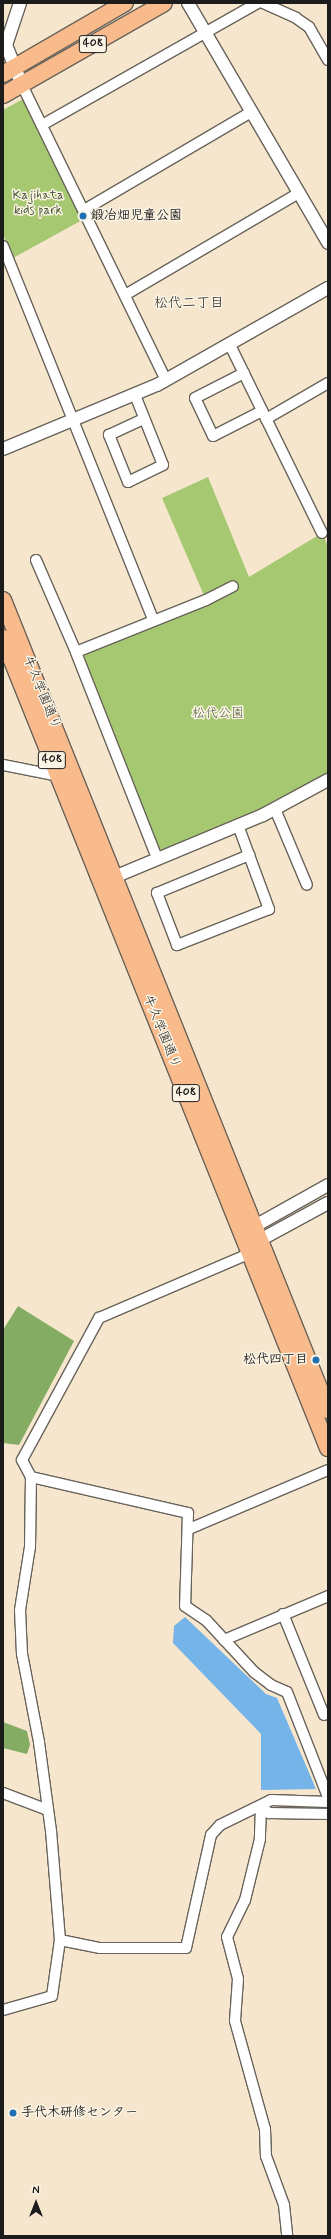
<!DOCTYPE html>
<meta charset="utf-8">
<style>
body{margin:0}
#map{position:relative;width:331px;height:2239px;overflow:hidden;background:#f6e6cd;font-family:Mynerve,"Klee One",sans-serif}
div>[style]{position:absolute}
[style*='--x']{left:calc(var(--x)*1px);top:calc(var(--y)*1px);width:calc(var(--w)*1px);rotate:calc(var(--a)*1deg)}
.green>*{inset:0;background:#a6c871}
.forest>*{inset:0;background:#84ac63}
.water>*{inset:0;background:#74b4e8}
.roads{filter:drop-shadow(1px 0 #68635a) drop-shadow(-1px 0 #68635a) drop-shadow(0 1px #68635a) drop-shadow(0 -1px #68635a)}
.minor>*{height:10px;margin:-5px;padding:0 5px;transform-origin:5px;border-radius:5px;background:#fff}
.tertiary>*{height:12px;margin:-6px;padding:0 6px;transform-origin:6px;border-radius:6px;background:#fff}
.trunk>*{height:16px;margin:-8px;padding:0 8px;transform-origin:8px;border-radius:8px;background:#fabb8c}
.dots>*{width:11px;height:11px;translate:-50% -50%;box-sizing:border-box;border:2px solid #fcf5e5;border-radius:50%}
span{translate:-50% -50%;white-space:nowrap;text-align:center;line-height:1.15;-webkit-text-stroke:3px #fcf5e5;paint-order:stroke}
.shield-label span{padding:1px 3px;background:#fcf5e5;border:1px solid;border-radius:3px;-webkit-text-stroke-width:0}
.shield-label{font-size:12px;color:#1c1c1c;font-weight:700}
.park-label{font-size:13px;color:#4c583a}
.poi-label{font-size:13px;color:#1c1c1c;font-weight:700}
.left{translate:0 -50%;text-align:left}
.right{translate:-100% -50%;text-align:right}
.street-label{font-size:13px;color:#1c1c1c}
.neighbourhood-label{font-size:14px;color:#1c1c1c}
.frame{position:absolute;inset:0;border:4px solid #1c1c1c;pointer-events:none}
.north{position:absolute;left:16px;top:2183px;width:40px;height:40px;-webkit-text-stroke:3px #fcf5e5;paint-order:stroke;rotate:0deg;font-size:11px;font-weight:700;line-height:16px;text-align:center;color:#1c1c1c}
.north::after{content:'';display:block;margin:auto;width:14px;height:18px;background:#1c1c1c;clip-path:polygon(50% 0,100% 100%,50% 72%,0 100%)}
</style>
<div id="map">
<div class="green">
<i style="clip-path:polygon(23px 99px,84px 219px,13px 258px,3px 234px,3px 110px)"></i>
<i style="clip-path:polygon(208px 477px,249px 577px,322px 533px,328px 546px,328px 780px,157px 858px,76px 652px,206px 600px,162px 498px)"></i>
</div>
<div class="forest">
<i style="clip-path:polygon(18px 1306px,74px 1341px,19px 1445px,3px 1443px,3px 1330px)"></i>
<i style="clip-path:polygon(3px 1722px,27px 1731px,30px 1745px,27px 1754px,3px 1748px)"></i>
</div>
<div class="water">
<i style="clip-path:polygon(185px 1617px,266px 1694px,277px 1698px,316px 1789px,261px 1790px,261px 1734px,173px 1643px,174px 1626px)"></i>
</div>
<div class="roads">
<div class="minor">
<i style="--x:263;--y:3;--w:36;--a:24"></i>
<i style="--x:296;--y:18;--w:16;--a:35"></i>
<i style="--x:309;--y:27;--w:38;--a:60"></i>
<i style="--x:22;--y:85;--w:328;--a:64"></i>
<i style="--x:42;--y:125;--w:248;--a:-29.5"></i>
<i style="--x:84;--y:210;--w:194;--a:-30.4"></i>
<i style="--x:3;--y:246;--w:404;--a:68.1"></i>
<i style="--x:125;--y:295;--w:202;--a:-30.4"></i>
<i style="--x:230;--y:345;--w:209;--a:63.9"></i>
<i style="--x:244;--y:373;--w:55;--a:153"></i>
<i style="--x:195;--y:398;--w:42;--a:64.7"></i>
<i style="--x:213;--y:436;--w:55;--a:-27"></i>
<i style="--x:135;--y:395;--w:75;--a:68.2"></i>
<i style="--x:163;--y:465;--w:39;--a:154"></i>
<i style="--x:128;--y:482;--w:51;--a:-112"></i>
<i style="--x:109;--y:435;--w:38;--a:-25"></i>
<i style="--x:266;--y:419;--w:72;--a:-30.1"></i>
<i style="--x:36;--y:560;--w:100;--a:66.5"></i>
<i style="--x:3;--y:765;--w:56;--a:11.3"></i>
<i style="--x:275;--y:809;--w:82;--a:67.2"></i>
<i style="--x:238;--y:825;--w:32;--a:70"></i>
<i style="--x:249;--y:855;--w:58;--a:69.7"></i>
<i style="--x:269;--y:909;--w:99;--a:158.6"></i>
<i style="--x:177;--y:945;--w:56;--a:-111"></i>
<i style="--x:157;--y:893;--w:100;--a:-22.4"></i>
<i style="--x:157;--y:858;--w:221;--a:-111.5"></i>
<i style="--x:76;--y:652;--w:140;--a:-21.8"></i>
<i style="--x:206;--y:600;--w:30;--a:-27"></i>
<i style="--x:31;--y:1477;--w:161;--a:12.9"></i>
<i style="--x:188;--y:1513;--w:93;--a:91.8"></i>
<i style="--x:185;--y:1606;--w:25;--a:34"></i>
<i style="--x:206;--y:1620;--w:71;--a:47.3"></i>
<i style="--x:254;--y:1672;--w:21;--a:37"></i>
<i style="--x:271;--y:1685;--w:17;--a:24"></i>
<i style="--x:287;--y:1692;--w:113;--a:68.7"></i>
<i style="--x:189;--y:1529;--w:151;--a:-23"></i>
<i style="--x:283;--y:1614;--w:109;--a:67.9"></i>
<i style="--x:224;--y:1640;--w:113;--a:-22.9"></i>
<i style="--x:3;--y:1793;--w:48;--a:20.7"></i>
<i style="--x:261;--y:1806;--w:33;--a:92"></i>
<i style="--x:260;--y:1839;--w:63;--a:103.8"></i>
<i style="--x:245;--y:1900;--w:41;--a:115.9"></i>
<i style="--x:227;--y:1937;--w:43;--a:75.3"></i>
<i style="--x:238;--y:1979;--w:42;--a:94.1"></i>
<i style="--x:235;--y:2021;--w:112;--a:74.5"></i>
<i style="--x:265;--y:2129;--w:27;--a:88"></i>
<i style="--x:266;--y:2156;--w:52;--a:69.8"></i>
<i style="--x:284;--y:2205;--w:31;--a:84"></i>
<i style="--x:261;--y:1806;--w:11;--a:41"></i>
<i style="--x:269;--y:1813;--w:59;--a:1"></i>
<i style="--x:60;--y:1940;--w:41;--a:11.3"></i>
<i style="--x:100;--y:1948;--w:86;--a:0"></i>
<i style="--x:186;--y:1948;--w:116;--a:-77.5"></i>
<i style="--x:211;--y:1835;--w:13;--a:-48"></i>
<i style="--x:220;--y:1825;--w:57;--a:-26.1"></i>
<i style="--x:271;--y:1800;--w:57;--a:2"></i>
<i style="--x:3;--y:2010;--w:51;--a:-15.9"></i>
<i style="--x:52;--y:1996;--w:57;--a:-81.9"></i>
<i style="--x:60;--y:1940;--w:109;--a:-94.7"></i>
<i style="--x:51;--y:1831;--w:90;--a:-97.7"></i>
<i style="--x:39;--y:1742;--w:90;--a:-100.9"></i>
<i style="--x:22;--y:1654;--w:44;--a:-92.6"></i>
<i style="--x:20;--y:1610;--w:64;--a:-81"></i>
<i style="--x:30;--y:1547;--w:70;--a:-89.2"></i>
<i style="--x:31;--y:1477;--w:19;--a:-118"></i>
<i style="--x:22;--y:1460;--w:162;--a:-61.5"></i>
<i style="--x:99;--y:1318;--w:165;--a:-23.2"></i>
</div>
<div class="tertiary">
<i style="--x:20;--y:3;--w:44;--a:108.4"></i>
<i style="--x:6;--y:45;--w:43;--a:68.2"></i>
<i style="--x:188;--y:3;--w:278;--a:59.7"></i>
<i style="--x:3;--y:449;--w:167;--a:-22.6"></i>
<i style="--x:157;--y:385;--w:197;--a:-29.6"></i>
<i style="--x:107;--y:880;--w:169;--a:-22.6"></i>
<i style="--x:263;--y:815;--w:74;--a:-28.3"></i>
<i style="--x:249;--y:1232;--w:8;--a:-45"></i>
<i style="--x:255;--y:1226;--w:84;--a:-29.3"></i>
<i style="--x:253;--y:1238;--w:7;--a:16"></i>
<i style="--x:260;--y:1240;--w:77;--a:-28.6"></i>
</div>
<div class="trunk">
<i style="--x:3;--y:74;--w:141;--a:-30.2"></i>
<i style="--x:3;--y:95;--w:185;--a:-29.7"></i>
<i style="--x:3;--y:600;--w:873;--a:68.14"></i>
<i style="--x:3;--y:638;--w:873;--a:68.14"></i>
</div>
</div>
<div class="dots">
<i style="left:83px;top:216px;background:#1f6fb2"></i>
<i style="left:316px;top:1360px;background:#1f6fb2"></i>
<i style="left:13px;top:2113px;background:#1f6fb2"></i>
</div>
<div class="shield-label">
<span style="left:93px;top:44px">408</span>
<span style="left:52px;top:760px">408</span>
<span style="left:186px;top:1093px">408</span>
</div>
<div class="park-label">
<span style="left:38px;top:204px">Kajihata<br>kids park</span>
<span style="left:218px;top:714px">松代公園</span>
</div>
<div class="poi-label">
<span class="left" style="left:91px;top:216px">鍛冶畑児童公園</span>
<span class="right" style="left:308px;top:1360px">松代四丁目</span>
<span class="left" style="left:21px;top:2113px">手代木研修センター</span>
</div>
<div class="street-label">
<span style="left:41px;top:693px;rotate:68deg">牛久学園通り</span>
<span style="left:161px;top:1032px;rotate:68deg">牛久学園通り</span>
</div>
<div class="neighbourhood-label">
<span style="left:189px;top:303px">松代二丁目</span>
</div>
<div class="frame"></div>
<div class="north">N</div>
</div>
